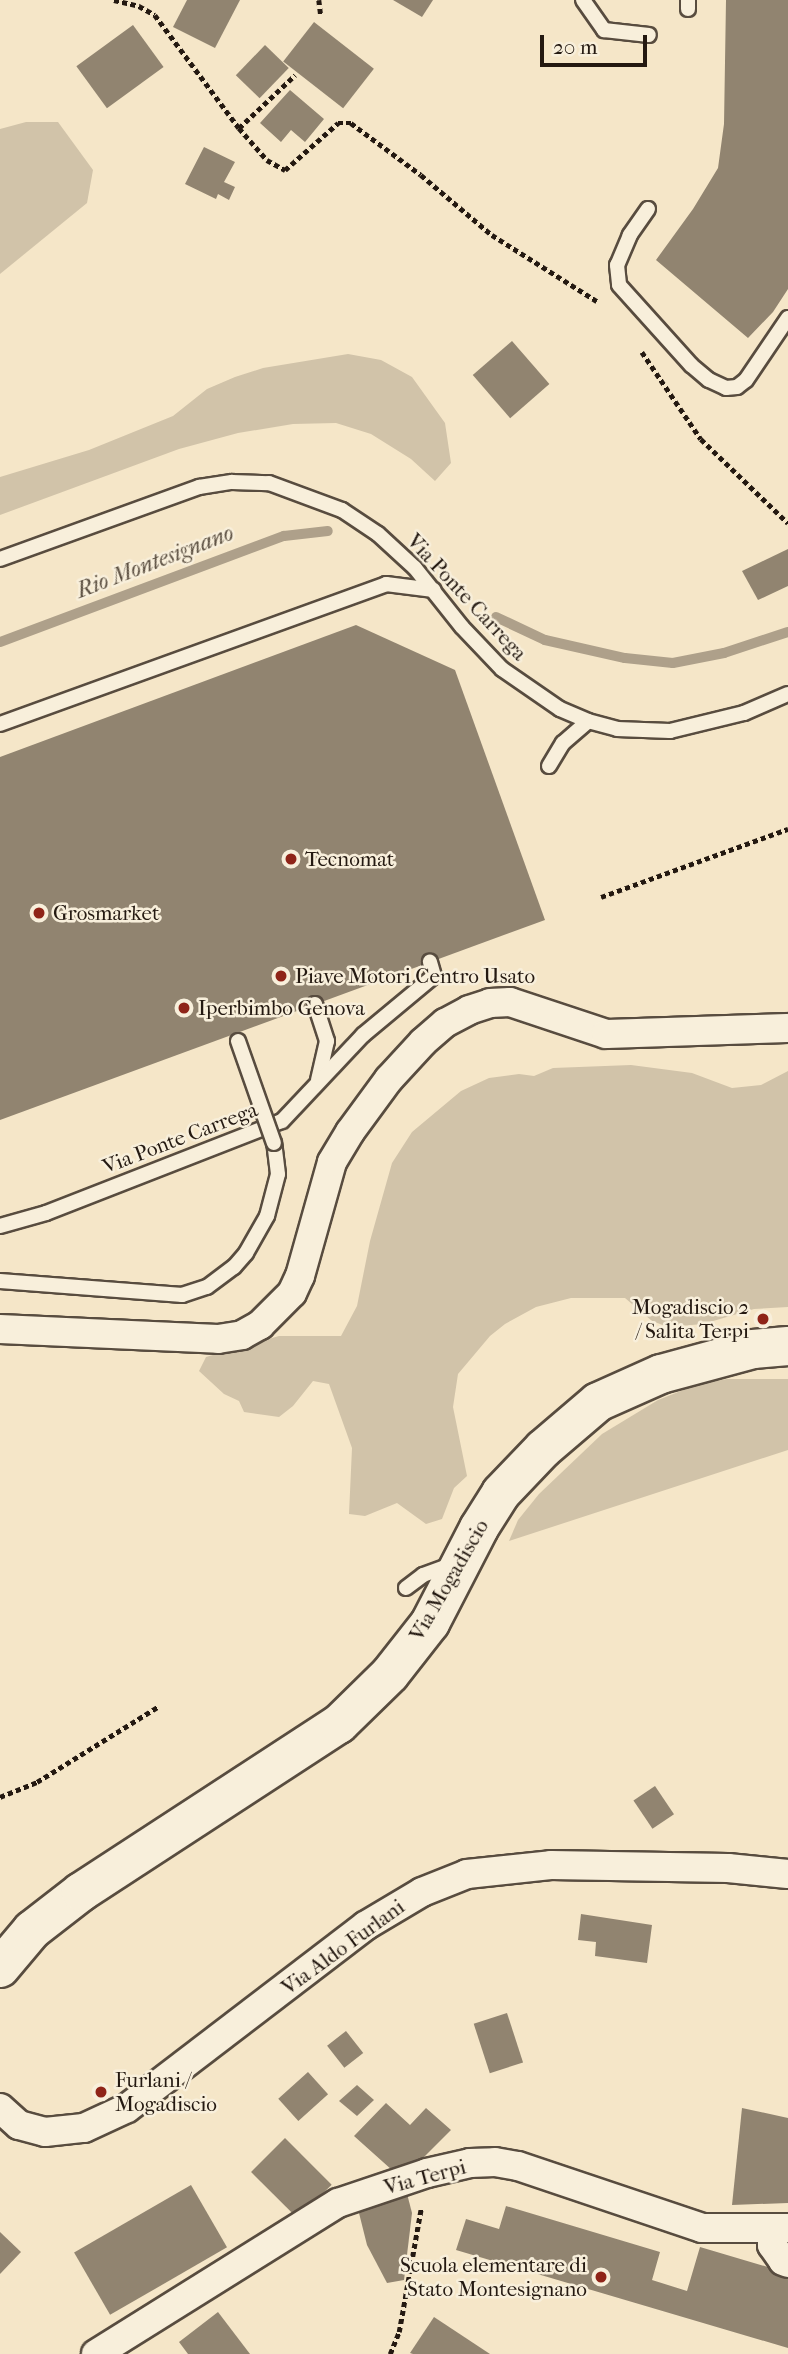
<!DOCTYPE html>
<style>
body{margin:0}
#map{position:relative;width:788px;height:2354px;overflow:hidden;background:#f5e6c8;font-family:"IM FELL French Canon",serif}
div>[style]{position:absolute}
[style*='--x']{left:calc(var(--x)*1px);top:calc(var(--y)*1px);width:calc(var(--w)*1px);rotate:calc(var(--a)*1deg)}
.green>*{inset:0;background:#d1c3a9}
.stream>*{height:10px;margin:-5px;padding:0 5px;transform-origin:5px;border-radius:5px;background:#aea08a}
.building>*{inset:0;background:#918470;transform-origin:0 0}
.path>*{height:4.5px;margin-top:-2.25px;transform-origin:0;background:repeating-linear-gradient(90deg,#241911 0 5px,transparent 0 8.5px)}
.roads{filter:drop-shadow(2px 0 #584c3f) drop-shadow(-2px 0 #584c3f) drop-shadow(0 2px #584c3f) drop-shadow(0 -2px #584c3f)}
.lane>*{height:14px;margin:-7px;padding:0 7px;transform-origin:7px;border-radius:7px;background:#f8efdb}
.street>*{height:28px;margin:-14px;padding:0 14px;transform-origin:14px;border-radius:14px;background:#f8efdb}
.secondary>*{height:38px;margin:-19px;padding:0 19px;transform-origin:19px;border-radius:19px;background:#f8efdb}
.bridges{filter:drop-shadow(2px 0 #584c3f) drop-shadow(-2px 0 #584c3f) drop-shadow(0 2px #584c3f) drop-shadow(0 -2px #584c3f)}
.lane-bridge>*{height:14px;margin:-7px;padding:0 7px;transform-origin:7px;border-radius:7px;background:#f8efdb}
.dots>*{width:19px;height:19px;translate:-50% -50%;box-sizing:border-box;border:4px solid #f8efdb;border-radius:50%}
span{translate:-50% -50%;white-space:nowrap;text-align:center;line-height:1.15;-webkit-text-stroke:5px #f8efdb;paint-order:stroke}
.street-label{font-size:21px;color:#241911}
.poi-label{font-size:21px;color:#241911}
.left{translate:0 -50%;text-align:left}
.right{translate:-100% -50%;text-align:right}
.water-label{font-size:23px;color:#5b4f41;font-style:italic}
.scale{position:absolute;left:540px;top:35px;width:107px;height:32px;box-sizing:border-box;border:4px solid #241911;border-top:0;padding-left:9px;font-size:21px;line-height:24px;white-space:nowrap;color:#241911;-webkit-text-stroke:5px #f8efdb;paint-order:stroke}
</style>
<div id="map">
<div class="green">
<i style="clip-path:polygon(26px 122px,58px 122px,93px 170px,87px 203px,0 274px,0 129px)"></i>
<i style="clip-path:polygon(348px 354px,381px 360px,412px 377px,445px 423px,451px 463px,435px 481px,411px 459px,371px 434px,336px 423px,293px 424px,238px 433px,179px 449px,0 515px,0 477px,89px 450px,173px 416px,207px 389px,235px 377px,263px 368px)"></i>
<i style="clip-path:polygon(631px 1065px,692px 1073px,732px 1088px,761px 1085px,788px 1071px,788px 1307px,754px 1309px,703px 1324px,668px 1327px,652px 1321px,625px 1298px,571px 1298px,536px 1307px,505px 1324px,490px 1336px,458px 1374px,453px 1407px,467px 1476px,454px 1488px,442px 1519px,426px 1524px,397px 1503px,365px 1516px,349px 1514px,352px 1448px,329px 1384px,313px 1381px,293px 1406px,279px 1417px,244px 1412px,239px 1401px,224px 1394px,199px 1371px,206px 1357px,279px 1336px,341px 1336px,357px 1306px,370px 1241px,392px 1163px,412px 1132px,461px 1091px,489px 1078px,519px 1074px,534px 1076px,553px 1068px)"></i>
<i style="clip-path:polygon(727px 1379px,788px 1379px,788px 1450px,509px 1541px,518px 1520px,539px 1494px,602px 1434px,658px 1400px,696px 1385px)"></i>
</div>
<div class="stream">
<i style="--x:496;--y:617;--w:54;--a:25.1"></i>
<i style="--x:545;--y:640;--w:82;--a:12.7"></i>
<i style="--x:625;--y:658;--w:48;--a:5.9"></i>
<i style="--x:673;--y:663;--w:52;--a:-11.1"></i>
<i style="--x:724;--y:653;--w:67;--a:-18.2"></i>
<i style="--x:0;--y:642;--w:303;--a:-20.5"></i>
<i style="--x:284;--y:536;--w:44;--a:-6.5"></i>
</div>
<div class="building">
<i style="clip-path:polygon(187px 0,240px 0,215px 48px,173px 27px)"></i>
<i style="clip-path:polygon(393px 0,433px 0,422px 17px)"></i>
<i style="clip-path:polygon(726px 0,788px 0,788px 289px,773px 312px,748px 338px,656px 260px,693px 209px,718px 168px,724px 124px)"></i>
<i style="left:314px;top:22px;width:76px;height:50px;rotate:38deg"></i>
<i style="left:133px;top:25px;width:52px;height:70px;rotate:54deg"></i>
<i style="left:265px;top:45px;width:33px;height:42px;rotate:44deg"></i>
<i style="clip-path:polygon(290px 90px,324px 119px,305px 142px,291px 130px,281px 142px,260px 123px)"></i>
<i style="clip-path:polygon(204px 147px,235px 162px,224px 182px,235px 187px,229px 200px,218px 194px,216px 199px,185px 184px)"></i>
<i style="left:512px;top:341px;width:57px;height:52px;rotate:49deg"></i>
<i style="clip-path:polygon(788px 549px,788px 586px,758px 600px,742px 571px)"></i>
<i style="clip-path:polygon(356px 625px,455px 670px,545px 920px,0 1120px,0 757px)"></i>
<i style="left:655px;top:1786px;width:34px;height:26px;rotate:56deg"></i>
<i style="clip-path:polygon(581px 1914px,652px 1925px,647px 1963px,595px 1956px,596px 1942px,578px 1940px)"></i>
<i style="left:507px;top:2013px;width:52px;height:35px;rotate:72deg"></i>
<i style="left:346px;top:2031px;width:28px;height:24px;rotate:52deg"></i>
<i style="left:308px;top:2072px;width:30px;height:40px;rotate:48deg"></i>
<i style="clip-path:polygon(357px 2085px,374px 2100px,357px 2116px,339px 2101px)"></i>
<i style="clip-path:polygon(386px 2103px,410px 2125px,426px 2108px,451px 2130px,402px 2179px,354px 2136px)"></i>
<i style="clip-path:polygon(742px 2108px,788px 2118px,788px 2203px,732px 2205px)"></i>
<i style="left:285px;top:2138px;width:66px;height:48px;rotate:45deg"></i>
<i style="left:191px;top:2185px;width:72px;height:135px;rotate:60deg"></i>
<i style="clip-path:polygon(405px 2186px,412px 2213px,404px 2280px,387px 2283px,367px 2245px,357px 2205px)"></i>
<i style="clip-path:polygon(506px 2206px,660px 2252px,652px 2280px,687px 2291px,700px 2247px,788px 2273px,788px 2348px,456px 2250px,466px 2219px,499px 2229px)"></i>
<i style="clip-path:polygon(0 2232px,21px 2252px,0 2274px)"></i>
<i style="clip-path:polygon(218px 2312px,250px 2354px,188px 2354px,179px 2342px)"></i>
<i style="clip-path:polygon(434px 2317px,490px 2354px,413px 2354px,410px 2353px)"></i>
</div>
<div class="path">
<i style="--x:114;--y:0;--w:26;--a:13"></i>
<i style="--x:139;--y:6;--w:18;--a:29"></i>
<i style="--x:155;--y:15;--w:141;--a:53.4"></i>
<i style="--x:239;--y:128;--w:43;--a:48.8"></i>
<i style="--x:267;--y:160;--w:21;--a:29"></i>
<i style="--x:285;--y:170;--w:71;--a:-41.6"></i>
<i style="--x:338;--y:123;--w:13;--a:0"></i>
<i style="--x:351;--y:123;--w:87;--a:36.6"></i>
<i style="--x:421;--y:175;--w:93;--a:40.2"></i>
<i style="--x:492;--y:235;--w:124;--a:32.2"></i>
<i style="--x:319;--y:0;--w:16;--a:83"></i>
<i style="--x:239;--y:128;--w:77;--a:-43.4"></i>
<i style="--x:642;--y:352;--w:105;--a:55.9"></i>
<i style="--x:701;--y:439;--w:121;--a:44"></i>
<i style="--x:601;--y:897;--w:199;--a:-20"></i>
<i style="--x:0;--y:1797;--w:40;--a:-22"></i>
<i style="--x:37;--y:1782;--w:144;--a:-31.9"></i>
<i style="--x:390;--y:2354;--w:24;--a:-68"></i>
<i style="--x:399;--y:2332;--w:126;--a:-79.9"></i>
</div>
<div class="roads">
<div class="lane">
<i style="--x:583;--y:0;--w:37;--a:55"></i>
<i style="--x:604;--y:30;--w:45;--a:6.3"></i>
<i style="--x:688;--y:9;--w:9;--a:-90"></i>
<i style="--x:648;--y:209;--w:32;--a:125"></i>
<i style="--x:630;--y:235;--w:33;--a:113"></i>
<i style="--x:617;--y:265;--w:20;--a:84"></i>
<i style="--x:619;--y:285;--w:108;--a:48"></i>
<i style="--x:691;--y:365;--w:23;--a:40"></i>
<i style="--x:709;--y:380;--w:19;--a:25"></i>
<i style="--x:726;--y:388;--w:11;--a:-5"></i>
<i style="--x:737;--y:387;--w:11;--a:-38"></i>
<i style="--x:746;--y:380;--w:75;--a:-55.9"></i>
<i style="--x:0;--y:559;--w:212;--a:-19.9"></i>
<i style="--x:199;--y:487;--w:33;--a:-9"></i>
<i style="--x:232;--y:482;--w:37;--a:2"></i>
<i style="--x:269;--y:483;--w:78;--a:20.3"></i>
<i style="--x:342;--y:510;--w:43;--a:33.7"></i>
<i style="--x:378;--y:534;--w:50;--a:42.6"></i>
<i style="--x:415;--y:568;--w:75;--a:51.5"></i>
<i style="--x:462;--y:627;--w:58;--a:46.4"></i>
<i style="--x:502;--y:669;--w:70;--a:34.6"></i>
<i style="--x:560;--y:709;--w:30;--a:23"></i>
<i style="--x:588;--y:721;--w:30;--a:15"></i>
<i style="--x:617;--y:729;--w:53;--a:2.2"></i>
<i style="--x:670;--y:731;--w:76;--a:-13.7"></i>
<i style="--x:744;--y:713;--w:48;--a:-23.4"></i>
<i style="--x:0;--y:724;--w:411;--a:-19.9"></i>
<i style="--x:386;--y:584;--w:48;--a:7.1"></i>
<i style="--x:549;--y:766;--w:27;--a:-59"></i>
<i style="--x:563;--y:743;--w:33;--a:-41"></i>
<i style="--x:315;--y:1004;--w:39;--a:72"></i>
<i style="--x:327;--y:1041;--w:40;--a:103"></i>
<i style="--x:0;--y:1226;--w:48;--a:-15.8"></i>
<i style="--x:46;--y:1213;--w:253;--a:-21.3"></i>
<i style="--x:282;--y:1121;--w:118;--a:-46.7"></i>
<i style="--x:363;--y:1035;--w:92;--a:-39.7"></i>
<i style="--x:434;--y:976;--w:15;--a:-106"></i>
<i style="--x:0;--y:1281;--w:183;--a:4.4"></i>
<i style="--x:182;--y:1295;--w:26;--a:-18"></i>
<i style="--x:207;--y:1287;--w:34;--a:-37"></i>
<i style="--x:234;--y:1267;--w:18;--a:-49"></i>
<i style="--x:246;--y:1253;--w:43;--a:-60.4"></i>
<i style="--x:267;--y:1216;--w:43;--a:-75.3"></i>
<i style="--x:278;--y:1174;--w:31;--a:-97"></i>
<i style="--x:406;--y:1588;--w:21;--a:-37"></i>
<i style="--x:423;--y:1575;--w:32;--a:-20"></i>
</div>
<div class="street">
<i style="--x:0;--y:1329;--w:218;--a:2.6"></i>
<i style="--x:218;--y:1339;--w:24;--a:-9"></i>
<i style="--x:242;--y:1335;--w:21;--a:-29"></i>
<i style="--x:260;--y:1325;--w:45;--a:-45"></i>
<i style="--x:292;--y:1293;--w:19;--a:-65"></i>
<i style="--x:300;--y:1276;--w:118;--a:-74.3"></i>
<i style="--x:332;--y:1162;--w:35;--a:-59"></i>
<i style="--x:350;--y:1132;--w:66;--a:-53.7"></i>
<i style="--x:389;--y:1079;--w:50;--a:-47.4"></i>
<i style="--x:423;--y:1042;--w:29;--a:-41"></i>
<i style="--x:445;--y:1023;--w:27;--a:-28"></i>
<i style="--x:469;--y:1010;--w:22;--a:-18"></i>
<i style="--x:490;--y:1003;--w:20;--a:-3"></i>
<i style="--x:510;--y:1002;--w:101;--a:18.4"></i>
<i style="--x:606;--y:1034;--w:182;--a:-1.9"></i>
<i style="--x:0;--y:2108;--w:25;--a:42"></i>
<i style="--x:19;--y:2125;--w:27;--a:15"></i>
<i style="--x:45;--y:2132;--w:39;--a:-6"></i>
<i style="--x:84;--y:2128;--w:47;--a:-24.9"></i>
<i style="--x:127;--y:2108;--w:300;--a:-37.4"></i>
<i style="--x:365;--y:1926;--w:66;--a:-30.8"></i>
<i style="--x:422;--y:1892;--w:48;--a:-21.8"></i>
<i style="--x:467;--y:1874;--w:84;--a:-6.1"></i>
<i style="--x:551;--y:1865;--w:177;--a:1"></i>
<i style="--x:728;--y:1868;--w:60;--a:5.7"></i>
<i style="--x:772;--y:2228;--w:17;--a:90"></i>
<i style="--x:772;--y:2245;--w:19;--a:55"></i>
<i style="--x:783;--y:2261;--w:5;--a:22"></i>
<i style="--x:96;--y:2354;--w:285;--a:-32"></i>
<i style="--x:338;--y:2203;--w:94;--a:-18.6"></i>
<i style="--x:427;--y:2173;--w:44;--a:-13.1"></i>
<i style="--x:470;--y:2163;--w:25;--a:-2"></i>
<i style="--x:495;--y:2162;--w:23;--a:10"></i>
<i style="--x:518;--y:2166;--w:194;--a:18.6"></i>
<i style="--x:702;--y:2228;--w:86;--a:0"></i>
</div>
<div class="secondary">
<i style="--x:0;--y:1968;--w:50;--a:-49.9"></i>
<i style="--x:32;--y:1930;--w:62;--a:-37.8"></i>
<i style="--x:81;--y:1892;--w:308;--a:-33.1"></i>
<i style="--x:339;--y:1724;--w:71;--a:-44.4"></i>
<i style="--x:390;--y:1674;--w:65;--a:-51.9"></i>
<i style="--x:430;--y:1623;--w:107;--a:-62.7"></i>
<i style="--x:479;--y:1528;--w:41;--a:-57.8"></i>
<i style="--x:501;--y:1493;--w:61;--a:-46.3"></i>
<i style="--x:543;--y:1449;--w:72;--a:-40.5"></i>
<i style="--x:598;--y:1402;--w:69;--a:-24"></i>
<i style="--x:661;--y:1374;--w:95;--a:-15.2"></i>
<i style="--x:753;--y:1349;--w:35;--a:-5"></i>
</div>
</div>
<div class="bridges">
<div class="lane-bridge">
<i style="--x:238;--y:1041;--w:108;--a:70.6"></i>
</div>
</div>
<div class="dots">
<i style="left:291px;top:859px;background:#8f2418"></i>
<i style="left:39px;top:913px;background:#8f2418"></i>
<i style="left:281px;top:976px;background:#8f2418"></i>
<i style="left:184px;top:1008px;background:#8f2418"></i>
<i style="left:763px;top:1319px;background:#8f2418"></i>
<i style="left:101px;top:2092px;background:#8f2418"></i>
<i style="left:601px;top:2277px;background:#8f2418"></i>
</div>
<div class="street-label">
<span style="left:467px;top:597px;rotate:47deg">Via Ponte Carrega</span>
<span style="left:180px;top:1138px;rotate:-21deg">Via Ponte Carrega</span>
<span style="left:449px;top:1580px;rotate:-60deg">Via Mogadiscio</span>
<span style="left:343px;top:1947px;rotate:-36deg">Via Aldo Furlani</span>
<span style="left:425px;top:2177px;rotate:-15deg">Via Terpi</span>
</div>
<div class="poi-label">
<span class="left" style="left:305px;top:859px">Tecnomat</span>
<span class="left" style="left:53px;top:913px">Grosmarket</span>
<span class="left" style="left:295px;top:976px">Piave Motori Centro Usato</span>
<span class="left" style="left:198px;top:1008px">Iperbimbo Genova</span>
<span class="right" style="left:749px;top:1319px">Mogadiscio 2<br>/ Salita Terpi</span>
<span class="left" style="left:115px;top:2092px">Furlani /<br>Mogadiscio</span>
<span class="right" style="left:587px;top:2277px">Scuola elementare di<br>Stato Montesignano</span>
</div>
<div class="water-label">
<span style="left:155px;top:562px;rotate:-21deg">Rio Montesignano</span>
</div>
<div class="scale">20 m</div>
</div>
